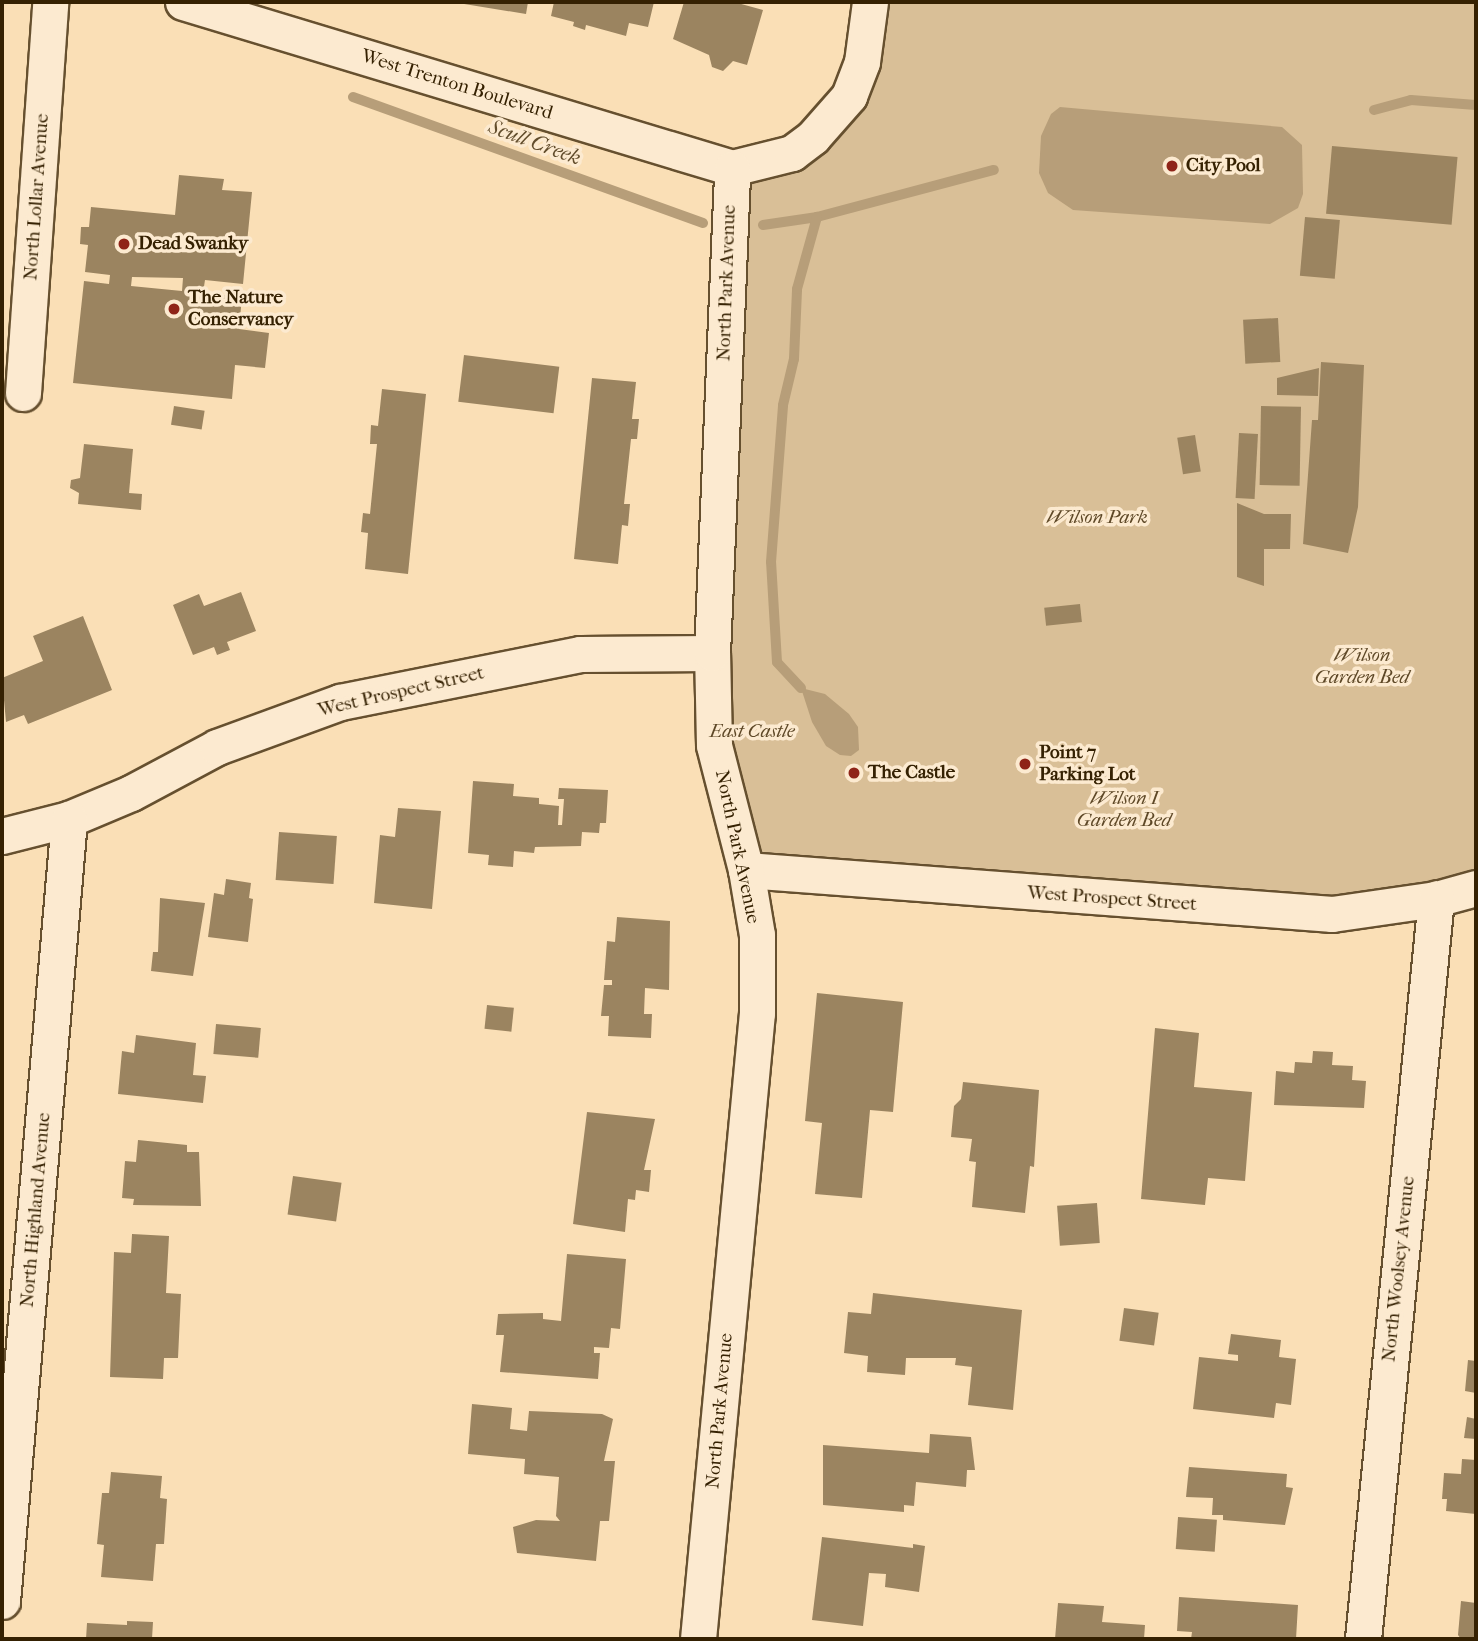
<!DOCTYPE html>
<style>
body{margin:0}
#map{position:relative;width:1478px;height:1641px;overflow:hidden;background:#fadfb6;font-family:"IM FELL French Canon",serif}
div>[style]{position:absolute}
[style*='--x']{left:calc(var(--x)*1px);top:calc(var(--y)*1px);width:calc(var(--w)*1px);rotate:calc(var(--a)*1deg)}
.green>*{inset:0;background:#d9bf97}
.water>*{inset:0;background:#b79e79}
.stream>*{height:10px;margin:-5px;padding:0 5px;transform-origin:5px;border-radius:5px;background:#b79e79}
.building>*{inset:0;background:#9b8460;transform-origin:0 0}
.roads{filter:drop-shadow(2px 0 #66502f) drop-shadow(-2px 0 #66502f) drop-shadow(0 2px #66502f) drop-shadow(0 -2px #66502f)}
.minor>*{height:35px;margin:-17.5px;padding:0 17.5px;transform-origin:17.5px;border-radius:17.5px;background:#fcead0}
.dots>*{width:19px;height:19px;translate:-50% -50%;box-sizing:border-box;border:4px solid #fcead0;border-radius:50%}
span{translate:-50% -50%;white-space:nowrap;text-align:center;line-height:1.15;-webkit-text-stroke:7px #fcead0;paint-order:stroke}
.street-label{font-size:19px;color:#352102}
.poi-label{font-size:19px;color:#352102;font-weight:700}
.left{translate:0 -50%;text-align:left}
.park-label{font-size:19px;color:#5e4827;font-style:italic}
.water-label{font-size:21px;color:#624d2c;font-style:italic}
.frame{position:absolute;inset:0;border:4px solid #352102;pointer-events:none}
</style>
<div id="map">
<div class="green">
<i style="clip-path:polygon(870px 2px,1476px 2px,1476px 888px,1332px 914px,746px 870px,714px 745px,732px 168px,813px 137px)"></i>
</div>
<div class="water">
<i style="clip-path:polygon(1060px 107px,1282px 127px,1302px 145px,1303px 194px,1298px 208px,1270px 224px,1073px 210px,1048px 193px,1039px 173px,1041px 136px,1051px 114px)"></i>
<i style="clip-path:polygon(801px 688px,825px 694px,849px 714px,858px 727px,859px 750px,851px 756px,840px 755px,826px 746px,812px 722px)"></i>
</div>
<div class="stream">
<i style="--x:353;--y:97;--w:372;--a:19.8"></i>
<i style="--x:1374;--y:110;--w:38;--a:-15"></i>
<i style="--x:1411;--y:100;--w:65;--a:4.4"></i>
<i style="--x:763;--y:225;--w:55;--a:-8.4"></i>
<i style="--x:817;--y:217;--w:183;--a:-14.9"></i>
<i style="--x:801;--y:688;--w:35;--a:-133"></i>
<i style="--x:777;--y:662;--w:100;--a:-93.4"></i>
<i style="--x:771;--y:562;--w:157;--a:-85.6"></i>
<i style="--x:783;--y:405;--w:47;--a:-76.6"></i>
<i style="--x:794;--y:359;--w:70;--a:-87.5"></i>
<i style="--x:797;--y:289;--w:75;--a:-74.5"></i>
</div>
<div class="building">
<i style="clip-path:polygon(452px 2px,528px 2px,526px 14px)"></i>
<i style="clip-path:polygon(554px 2px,654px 2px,648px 27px,629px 23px,626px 36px,586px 25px,585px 30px,573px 26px,574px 22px,551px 16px)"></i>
<i style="clip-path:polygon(684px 2px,734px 2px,763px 10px,747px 65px,733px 61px,723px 71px,712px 67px,709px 55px,673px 39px)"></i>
<i style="left:1332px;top:146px;width:126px;height:68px;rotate:5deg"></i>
<i style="clip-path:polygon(evenodd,179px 175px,224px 179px,222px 190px,252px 192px,243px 284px,205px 280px,203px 293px,242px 297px,239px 329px,269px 333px,265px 368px,235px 365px,232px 399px,73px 383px,84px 281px,109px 284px,110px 275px,85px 272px,88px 245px,80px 244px,81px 227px,89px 227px,91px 207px,175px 215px,179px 175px,132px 277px,183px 278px,182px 291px,131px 286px,132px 277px)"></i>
<i style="left:1305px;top:217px;width:35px;height:59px;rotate:5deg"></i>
<i style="left:1278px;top:318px;width:44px;height:35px;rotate:87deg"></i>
<i style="left:464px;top:355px;width:96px;height:47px;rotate:7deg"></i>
<i style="clip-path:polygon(1321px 362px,1364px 365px,1358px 507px,1348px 553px,1303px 544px,1312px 420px,1318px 420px)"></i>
<i style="clip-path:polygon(1319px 368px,1318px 396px,1277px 395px,1277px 378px)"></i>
<i style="clip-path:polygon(592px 378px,636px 382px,632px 419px,639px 419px,637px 439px,631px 439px,624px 504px,630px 504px,628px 526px,622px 525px,618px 564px,574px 559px)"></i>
<i style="clip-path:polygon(382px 389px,426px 394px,408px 574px,365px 569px,368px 533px,361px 532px,363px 513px,370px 514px,377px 444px,370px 444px,371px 425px,378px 426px)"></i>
<i style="left:174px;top:406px;width:31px;height:19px;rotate:9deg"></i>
<i style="left:1261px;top:406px;width:40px;height:79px;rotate:1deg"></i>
<i style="left:1239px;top:433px;width:19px;height:65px;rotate:3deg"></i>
<i style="left:1195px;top:435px;width:37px;height:18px;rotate:81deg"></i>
<i style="clip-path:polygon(84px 444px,133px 449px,129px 493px,142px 494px,141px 510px,78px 504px,79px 493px,70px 488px,71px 480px,80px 478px)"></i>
<i style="clip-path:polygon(1237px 503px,1264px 514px,1291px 514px,1290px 549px,1264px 549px,1264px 586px,1237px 577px)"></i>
<i style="clip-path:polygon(241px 592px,256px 631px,227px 642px,230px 650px,217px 655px,214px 647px,193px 655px,173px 605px,199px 594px,204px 606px)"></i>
<i style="left:1080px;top:604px;width:18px;height:36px;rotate:84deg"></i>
<i style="clip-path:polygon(83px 616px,112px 690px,28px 724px,24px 715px,6px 722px,2px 678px,43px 661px,33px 636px)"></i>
<i style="clip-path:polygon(473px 781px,514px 784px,513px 796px,539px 798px,539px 804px,559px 806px,558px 825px,562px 825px,564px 799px,558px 799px,559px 788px,608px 790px,606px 823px,600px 823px,599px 833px,582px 832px,581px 846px,535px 847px,534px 853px,514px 851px,513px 867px,488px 865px,489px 855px,468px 853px)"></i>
<i style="clip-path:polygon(398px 808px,441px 811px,432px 909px,374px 903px,380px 835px,395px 837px)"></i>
<i style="left:279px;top:832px;width:58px;height:48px;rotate:4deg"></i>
<i style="clip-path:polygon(226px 879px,251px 883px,249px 898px,253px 899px,248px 942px,208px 937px,214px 893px,224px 895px)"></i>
<i style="clip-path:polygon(160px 898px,205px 903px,193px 976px,151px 971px,153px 952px,158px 952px)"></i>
<i style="clip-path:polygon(617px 917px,670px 921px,669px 990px,645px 988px,644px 1014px,652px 1014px,651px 1038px,608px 1036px,609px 1016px,601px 1016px,604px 985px,612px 985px,612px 980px,604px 980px,607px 941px,615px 942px)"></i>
<i style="clip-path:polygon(817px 993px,903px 1002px,893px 1112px,870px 1110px,862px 1198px,815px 1194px,822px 1123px,805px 1121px)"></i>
<i style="left:487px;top:1005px;width:27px;height:24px;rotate:6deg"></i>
<i style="left:216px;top:1024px;width:45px;height:30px;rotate:5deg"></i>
<i style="clip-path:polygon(1155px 1028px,1199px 1033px,1194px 1087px,1252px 1092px,1245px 1181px,1208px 1178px,1205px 1205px,1141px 1199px)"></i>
<i style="clip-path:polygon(136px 1035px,196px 1043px,193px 1075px,206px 1076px,203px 1103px,118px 1094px,122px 1051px,134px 1053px)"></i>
<i style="clip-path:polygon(1313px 1051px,1333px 1052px,1332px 1065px,1353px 1066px,1352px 1080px,1366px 1081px,1364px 1108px,1274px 1105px,1276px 1071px,1294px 1073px,1295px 1062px,1312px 1063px)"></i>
<i style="clip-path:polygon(963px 1082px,1039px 1090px,1034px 1167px,1030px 1166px,1025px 1213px,972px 1207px,976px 1162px,969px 1161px,972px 1139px,951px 1137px,954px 1106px,961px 1099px)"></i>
<i style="clip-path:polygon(587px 1112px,655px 1119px,644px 1170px,651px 1170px,649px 1192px,636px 1190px,635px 1200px,628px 1199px,625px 1232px,573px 1224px)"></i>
<i style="clip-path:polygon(138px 1140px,187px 1145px,187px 1152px,199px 1152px,201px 1206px,133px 1205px,134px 1199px,122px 1198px,125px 1161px,136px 1162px)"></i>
<i style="left:293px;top:1176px;width:49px;height:39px;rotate:8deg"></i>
<i style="left:1097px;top:1203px;width:40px;height:40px;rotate:86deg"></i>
<i style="clip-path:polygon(132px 1234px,169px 1236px,166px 1293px,181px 1294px,178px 1358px,164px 1358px,163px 1379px,110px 1377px,114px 1252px,131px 1253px)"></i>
<i style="clip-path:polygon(567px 1254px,626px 1259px,620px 1329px,611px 1328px,609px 1348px,594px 1347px,594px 1353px,600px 1353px,598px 1379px,500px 1372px,504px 1335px,496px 1335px,498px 1314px,543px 1313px,543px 1319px,561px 1321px)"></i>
<i style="clip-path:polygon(873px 1293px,1022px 1310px,1013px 1410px,968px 1405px,972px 1367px,955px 1365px,956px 1358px,906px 1358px,905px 1375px,867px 1372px,868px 1356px,844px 1353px,848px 1312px,871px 1314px)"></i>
<i style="left:1124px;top:1308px;width:35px;height:33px;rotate:8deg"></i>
<i style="clip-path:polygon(1231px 1334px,1281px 1340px,1279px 1357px,1296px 1359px,1291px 1405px,1276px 1403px,1274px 1418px,1193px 1409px,1199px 1357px,1238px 1361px,1238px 1355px,1228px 1354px)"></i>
<i style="clip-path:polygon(1468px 1360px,1476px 1361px,1476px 1393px,1465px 1391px)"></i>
<i style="clip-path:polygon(472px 1404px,512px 1408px,510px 1429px,527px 1431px,529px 1411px,602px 1414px,613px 1419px,604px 1461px,615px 1461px,609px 1521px,600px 1521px,596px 1561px,517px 1553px,513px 1527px,536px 1520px,560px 1521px,556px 1516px,559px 1477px,524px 1474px,525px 1459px,468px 1454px)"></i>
<i style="clip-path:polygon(1467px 1417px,1476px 1419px,1476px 1439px,1464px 1438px)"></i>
<i style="clip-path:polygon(930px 1434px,971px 1437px,975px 1470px,967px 1470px,966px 1487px,916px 1482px,914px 1506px,904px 1505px,904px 1512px,823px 1505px,823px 1445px,929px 1453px)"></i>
<i style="clip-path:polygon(1462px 1459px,1476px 1460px,1476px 1514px,1446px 1511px,1447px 1499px,1442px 1499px,1444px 1473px,1461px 1474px)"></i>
<i style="clip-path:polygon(1189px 1467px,1287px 1474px,1286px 1487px,1293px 1488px,1285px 1525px,1223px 1520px,1223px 1515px,1212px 1515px,1213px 1498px,1186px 1497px)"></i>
<i style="clip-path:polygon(111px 1472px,162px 1476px,160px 1498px,167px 1499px,164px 1544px,156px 1544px,153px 1581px,101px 1577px,104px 1545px,97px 1544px,102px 1493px,109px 1493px)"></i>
<i style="left:1178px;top:1517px;width:39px;height:32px;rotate:4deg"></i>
<i style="clip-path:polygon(822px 1537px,913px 1548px,913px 1544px,925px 1546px,919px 1592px,885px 1587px,886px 1574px,869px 1573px,863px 1626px,812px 1620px)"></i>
<i style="clip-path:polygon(1179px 1597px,1298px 1605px,1296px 1639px,1191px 1639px,1192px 1632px,1177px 1631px)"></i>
<i style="clip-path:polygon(1461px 1601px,1476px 1603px,1476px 1639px,1461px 1639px,1458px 1635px)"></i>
<i style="clip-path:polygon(1058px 1603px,1104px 1606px,1102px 1622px,1145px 1625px,1144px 1639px,1055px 1639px)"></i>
<i style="clip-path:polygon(127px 1621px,153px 1622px,152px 1639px,86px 1639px,87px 1623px,127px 1625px)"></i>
</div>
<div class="roads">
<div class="minor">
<i style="--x:183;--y:2;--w:574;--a:16.82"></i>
<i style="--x:732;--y:168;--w:62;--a:-14"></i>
<i style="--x:792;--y:153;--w:26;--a:-37"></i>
<i style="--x:813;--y:137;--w:55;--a:-48.7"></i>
<i style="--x:849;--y:96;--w:36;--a:-69"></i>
<i style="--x:862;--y:62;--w:61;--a:-82.4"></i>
<i style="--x:23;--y:393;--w:392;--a:-86"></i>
<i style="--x:2;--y:836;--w:69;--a:-14.2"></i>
<i style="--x:69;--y:819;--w:67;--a:-22.8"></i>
<i style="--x:131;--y:793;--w:98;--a:-28.1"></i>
<i style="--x:217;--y:747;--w:131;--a:-20.1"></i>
<i style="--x:340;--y:702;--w:245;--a:-11.3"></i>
<i style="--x:580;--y:654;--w:132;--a:-0.4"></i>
<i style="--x:746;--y:870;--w:588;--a:4.29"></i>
<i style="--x:1332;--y:914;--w:105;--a:-8.2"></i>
<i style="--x:1436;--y:899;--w:41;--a:-15.4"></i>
<i style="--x:2;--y:1601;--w:785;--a:-85.1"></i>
<i style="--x:698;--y:1639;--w:629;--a:-84.62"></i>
<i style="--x:757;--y:1013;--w:78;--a:-90"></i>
<i style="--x:757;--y:935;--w:66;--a:-99.6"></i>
<i style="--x:746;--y:870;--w:129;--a:-104.4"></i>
<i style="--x:714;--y:745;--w:92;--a:-91.2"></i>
<i style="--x:712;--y:653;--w:485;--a:-87.6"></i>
<i style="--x:1363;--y:1639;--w:744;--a:-84.37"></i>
</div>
</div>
<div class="dots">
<i style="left:1172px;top:166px;background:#8f2418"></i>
<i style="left:124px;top:244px;background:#8f2418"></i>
<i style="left:174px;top:309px;background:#8f2418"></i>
<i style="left:1025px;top:764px;background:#8f2418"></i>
<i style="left:854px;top:773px;background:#8f2418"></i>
</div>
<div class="street-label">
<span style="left:457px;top:85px;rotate:17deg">West Trenton Boulevard</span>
<span style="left:37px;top:197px;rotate:-86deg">North Lollar Avenue</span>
<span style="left:727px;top:283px;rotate:-88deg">North Park Avenue</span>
<span style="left:401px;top:692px;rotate:-13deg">West Prospect Street</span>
<span style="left:737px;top:847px;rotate:78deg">North Park Avenue</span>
<span style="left:1112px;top:899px;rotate:4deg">West Prospect Street</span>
<span style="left:36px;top:1210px;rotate:-85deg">North Highland Avenue</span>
<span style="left:1399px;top:1269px;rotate:-84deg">North Woolsey Avenue</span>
<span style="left:720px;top:1411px;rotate:-85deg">North Park Avenue</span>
</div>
<div class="poi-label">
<span class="left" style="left:1186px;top:166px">City Pool</span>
<span class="left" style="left:138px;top:244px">Dead Swanky</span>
<span class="left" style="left:188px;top:309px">The Nature<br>Conservancy</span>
<span class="left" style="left:1039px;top:764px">Point 7<br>Parking Lot</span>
<span class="left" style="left:868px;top:773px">The Castle</span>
</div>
<div class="park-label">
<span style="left:1097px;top:518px">Wilson Park</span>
<span style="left:1362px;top:667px">Wilson<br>Garden Bed</span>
<span style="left:752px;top:732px">East Castle</span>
<span style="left:1124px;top:810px">Wilson I<br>Garden Bed</span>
</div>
<div class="water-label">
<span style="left:535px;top:142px;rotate:20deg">Scull Creek</span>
</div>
<div class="frame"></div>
</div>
